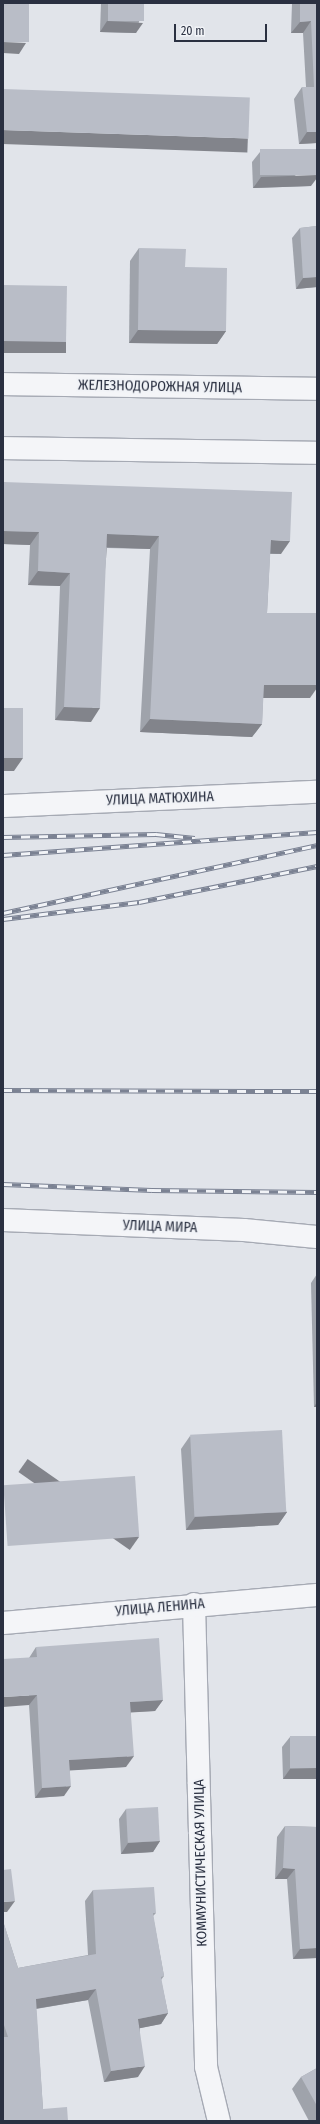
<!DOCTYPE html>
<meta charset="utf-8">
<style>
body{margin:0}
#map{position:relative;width:320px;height:2124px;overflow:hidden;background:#e1e4ea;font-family:"Fira Sans Condensed",sans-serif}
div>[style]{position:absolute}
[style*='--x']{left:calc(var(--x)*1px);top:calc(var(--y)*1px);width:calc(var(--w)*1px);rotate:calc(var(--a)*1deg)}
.roads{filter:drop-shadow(1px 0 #a6aab4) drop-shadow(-1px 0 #a6aab4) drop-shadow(0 1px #a6aab4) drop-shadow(0 -1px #a6aab4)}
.minor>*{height:22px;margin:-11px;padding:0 11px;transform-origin:11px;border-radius:11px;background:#f4f5f8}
.rail>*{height:4.5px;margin-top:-2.25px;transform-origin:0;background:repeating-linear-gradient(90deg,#f1f3f7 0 9px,#7b8293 0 18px);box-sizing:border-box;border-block:1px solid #7b8293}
.wall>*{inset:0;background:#9fa3ab}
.shaded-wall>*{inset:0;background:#82848b;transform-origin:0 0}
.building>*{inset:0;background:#b9bdc7;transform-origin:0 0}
span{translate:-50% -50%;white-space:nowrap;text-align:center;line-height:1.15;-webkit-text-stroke:4px #f1f3f7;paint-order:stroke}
.street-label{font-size:14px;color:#2a3041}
.frame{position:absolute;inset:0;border:4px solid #2a3041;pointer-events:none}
.scale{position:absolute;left:174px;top:24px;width:93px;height:18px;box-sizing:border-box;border:2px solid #2a3041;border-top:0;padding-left:5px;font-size:12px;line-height:14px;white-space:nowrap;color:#2a3041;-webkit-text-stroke:3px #f1f3f7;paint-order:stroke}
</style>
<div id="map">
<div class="roads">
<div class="minor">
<i style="--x:3;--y:384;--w:314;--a:0.9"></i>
<i style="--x:3;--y:448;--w:314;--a:0.9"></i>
<i style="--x:3;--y:806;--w:314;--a:-2.6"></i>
<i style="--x:3;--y:1220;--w:241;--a:2.4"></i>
<i style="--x:244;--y:1230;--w:73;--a:5.5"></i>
<i style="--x:194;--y:1604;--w:463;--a:88.5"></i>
<i style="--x:206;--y:2067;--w:56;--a:76.5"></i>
<i style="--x:3;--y:1623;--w:315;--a:-5.1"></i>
</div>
</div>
<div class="rail">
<i style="--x:3;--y:837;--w:153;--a:-1.1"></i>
<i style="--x:156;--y:834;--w:39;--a:6"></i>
<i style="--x:3;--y:855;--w:315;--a:-4.2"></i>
<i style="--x:3;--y:913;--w:321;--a:-12.2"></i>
<i style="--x:3;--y:919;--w:137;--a:-7.1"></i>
<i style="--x:139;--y:902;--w:182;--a:-11.4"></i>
<i style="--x:3;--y:1090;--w:314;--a:0.2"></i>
<i style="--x:3;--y:1184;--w:149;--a:2.3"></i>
<i style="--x:152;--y:1190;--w:165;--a:0.7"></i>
</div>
<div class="wall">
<i style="clip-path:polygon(101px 3px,144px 3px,136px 33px,100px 32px)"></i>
<i style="clip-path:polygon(292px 3px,317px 3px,317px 143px,299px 144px,294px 99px,302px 87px,306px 87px,303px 33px,291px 33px)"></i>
<i style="clip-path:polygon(260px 152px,311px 186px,253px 188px,252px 162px)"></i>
<i style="clip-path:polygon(317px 226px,317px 287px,296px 289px,292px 238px,300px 228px)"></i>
<i style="clip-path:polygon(139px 248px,226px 331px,217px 344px,129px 343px,130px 261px)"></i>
<i style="clip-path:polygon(3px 482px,281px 554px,270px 554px,267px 613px,310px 698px,263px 698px,262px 724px,252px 737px,140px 732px,150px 549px,107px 548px,91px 722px,55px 720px,60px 586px,28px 585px,30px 545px,3px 544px)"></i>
<i style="clip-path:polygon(317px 1274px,317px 1407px,314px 1407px,311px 1283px)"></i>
<i style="clip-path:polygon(190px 1436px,287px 1512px,278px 1525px,186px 1530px,181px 1449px)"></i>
<i style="clip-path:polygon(36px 1647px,163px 1700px,155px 1711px,131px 1712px,126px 1767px,70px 1770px,64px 1796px,35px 1798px,29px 1705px,29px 1658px)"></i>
<i style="clip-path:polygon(317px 1736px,317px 1779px,283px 1779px,282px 1747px,290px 1737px)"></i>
<i style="clip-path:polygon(126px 1809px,160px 1841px,153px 1852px,121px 1854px,119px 1819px)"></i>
<i style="clip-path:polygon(285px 1826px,317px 1827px,317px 1958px,293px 1959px,287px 1879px,275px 1879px,277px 1837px)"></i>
<i style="clip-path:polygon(93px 1890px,156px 1913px,153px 1916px,164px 1976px,161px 1980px,168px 2013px,161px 2024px,140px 2028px,138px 2077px,104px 2082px,88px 2000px,36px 2009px,43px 2109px,3px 2121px,3px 1921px,18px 1968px,88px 1955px,85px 1901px)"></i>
<i style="clip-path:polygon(317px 2068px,317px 2121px,309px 2121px,292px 2089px,301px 2077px)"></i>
</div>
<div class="shaded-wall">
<i style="clip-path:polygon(107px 21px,143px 23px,136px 33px,100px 32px)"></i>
<i style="clip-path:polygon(311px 21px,303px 33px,291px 33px,300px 22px)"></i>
<i style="clip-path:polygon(3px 42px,26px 43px,19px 54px,3px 53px)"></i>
<i style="left:3px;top:130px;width:245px;height:14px;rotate:2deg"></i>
<i style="clip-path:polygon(307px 132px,317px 132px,317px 143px,299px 144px)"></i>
<i style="clip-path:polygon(317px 175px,317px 178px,311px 186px,253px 188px,261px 177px)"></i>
<i style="clip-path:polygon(317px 277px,317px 287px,296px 289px,303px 278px)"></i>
<i style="clip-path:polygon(138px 330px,226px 331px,217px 344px,129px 343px)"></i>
<i style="left:3px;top:341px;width:63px;height:12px"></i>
<i style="clip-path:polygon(3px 531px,39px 532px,30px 545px,3px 544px)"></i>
<i style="clip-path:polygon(107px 534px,159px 536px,150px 549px,98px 547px)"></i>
<i style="clip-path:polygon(271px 540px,290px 541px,281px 554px,262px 553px)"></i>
<i style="clip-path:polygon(38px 571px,70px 573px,60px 586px,28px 585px)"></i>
<i style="clip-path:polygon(264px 685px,317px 685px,317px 688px,310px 698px,254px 698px)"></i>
<i style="clip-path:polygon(64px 707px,100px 708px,91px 722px,55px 720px)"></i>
<i style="clip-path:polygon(150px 719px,262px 724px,252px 737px,140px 732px)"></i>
<i style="clip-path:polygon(3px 758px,23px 758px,14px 771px,3px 771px)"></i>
<i style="clip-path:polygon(317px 1402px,317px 1407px,314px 1407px)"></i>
<i style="clip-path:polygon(287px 1512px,278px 1525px,186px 1530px,195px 1517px)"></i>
<i style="left:139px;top:1537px;width:16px;height:136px;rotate:125deg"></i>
<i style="clip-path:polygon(37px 1695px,29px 1705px,3px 1707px,3px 1697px)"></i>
<i style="clip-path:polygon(163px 1700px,155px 1711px,123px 1713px,130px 1702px)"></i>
<i style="clip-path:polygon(134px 1756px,126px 1767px,62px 1771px,69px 1760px)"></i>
<i style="clip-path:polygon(317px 1768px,317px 1779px,283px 1779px,290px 1769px)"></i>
<i style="clip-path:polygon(71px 1786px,64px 1796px,35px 1798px,42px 1788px)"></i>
<i style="clip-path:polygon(160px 1841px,153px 1852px,121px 1854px,128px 1843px)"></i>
<i style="clip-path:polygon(283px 1868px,295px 1869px,287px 1879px,275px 1879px)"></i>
<i style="clip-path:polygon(15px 1901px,7px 1912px,3px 1912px,3px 1902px)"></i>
<i style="clip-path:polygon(317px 1948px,317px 1958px,293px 1959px,300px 1949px)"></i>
<i style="clip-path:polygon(96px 1989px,88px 2000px,28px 2010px,36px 1999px)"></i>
<i style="clip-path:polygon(168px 2013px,161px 2024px,131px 2030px,138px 2019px)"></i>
<i style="clip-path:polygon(145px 2066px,138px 2077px,104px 2082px,111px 2071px)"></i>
</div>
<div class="building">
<i style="left:3px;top:3px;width:26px;height:39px"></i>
<i style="left:108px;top:3px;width:36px;height:18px"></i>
<i style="clip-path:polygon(300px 3px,317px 3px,317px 132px,307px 132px,302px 87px,314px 87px,311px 21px,300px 22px)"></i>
<i style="left:3px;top:89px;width:247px;height:41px;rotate:2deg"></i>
<i style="left:317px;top:149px;width:26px;height:57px;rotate:90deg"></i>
<i style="clip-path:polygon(317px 226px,317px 277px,303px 278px,300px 228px)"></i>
<i style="clip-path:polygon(139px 248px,186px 249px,185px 267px,227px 268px,226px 331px,138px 330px)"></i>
<i style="left:3px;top:285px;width:64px;height:56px;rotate:1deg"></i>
<i style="clip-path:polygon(3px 482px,292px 492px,290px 541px,271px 540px,267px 613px,317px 613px,317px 685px,264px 685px,262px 724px,150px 719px,159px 536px,107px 534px,100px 708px,64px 707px,70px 573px,38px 571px,39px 532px,3px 531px)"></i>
<i style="left:3px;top:708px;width:20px;height:50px"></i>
<i style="left:282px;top:1430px;width:82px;height:92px;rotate:87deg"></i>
<i style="left:135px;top:1476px;width:61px;height:132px;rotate:86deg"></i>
<i style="clip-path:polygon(159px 1638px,163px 1700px,130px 1702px,134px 1756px,69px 1760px,71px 1786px,42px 1788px,37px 1695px,3px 1697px,3px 1659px,37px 1657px,36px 1647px)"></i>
<i style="left:317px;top:1736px;width:32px;height:27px;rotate:90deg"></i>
<i style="left:158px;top:1807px;width:34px;height:32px;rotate:87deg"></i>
<i style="clip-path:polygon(285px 1826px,317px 1827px,317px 1948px,300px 1949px,295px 1869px,283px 1868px)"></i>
<i style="clip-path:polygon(11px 1869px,15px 1901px,3px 1902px,3px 1870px)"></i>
<i style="clip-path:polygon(154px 1887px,156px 1913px,153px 1913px,164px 1976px,161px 1977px,168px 2013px,138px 2019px,145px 2066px,111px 2071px,96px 1989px,36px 1999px,43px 2109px,67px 2107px,68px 2121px,3px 2121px,3px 2037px,8px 2037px,3px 2022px,3px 1921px,18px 1968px,96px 1954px,93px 1890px)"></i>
<i style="clip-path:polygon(317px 2068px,317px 2106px,301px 2077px)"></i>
</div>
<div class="street-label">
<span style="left:160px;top:387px;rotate:1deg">ЖЕЛЕЗНОДОРОЖНАЯ УЛИЦА</span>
<span style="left:160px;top:799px;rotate:-2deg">УЛИЦА МАТЮХИНА</span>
<span style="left:160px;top:1227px;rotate:2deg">УЛИЦА МИРА</span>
<span style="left:160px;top:1608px;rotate:-5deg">УЛИЦА ЛЕНИНА</span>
<span style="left:201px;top:1863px;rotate:-91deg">КОММУНИСТИЧЕСКАЯ УЛИЦА</span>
</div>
<div class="frame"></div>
<div class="scale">20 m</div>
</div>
